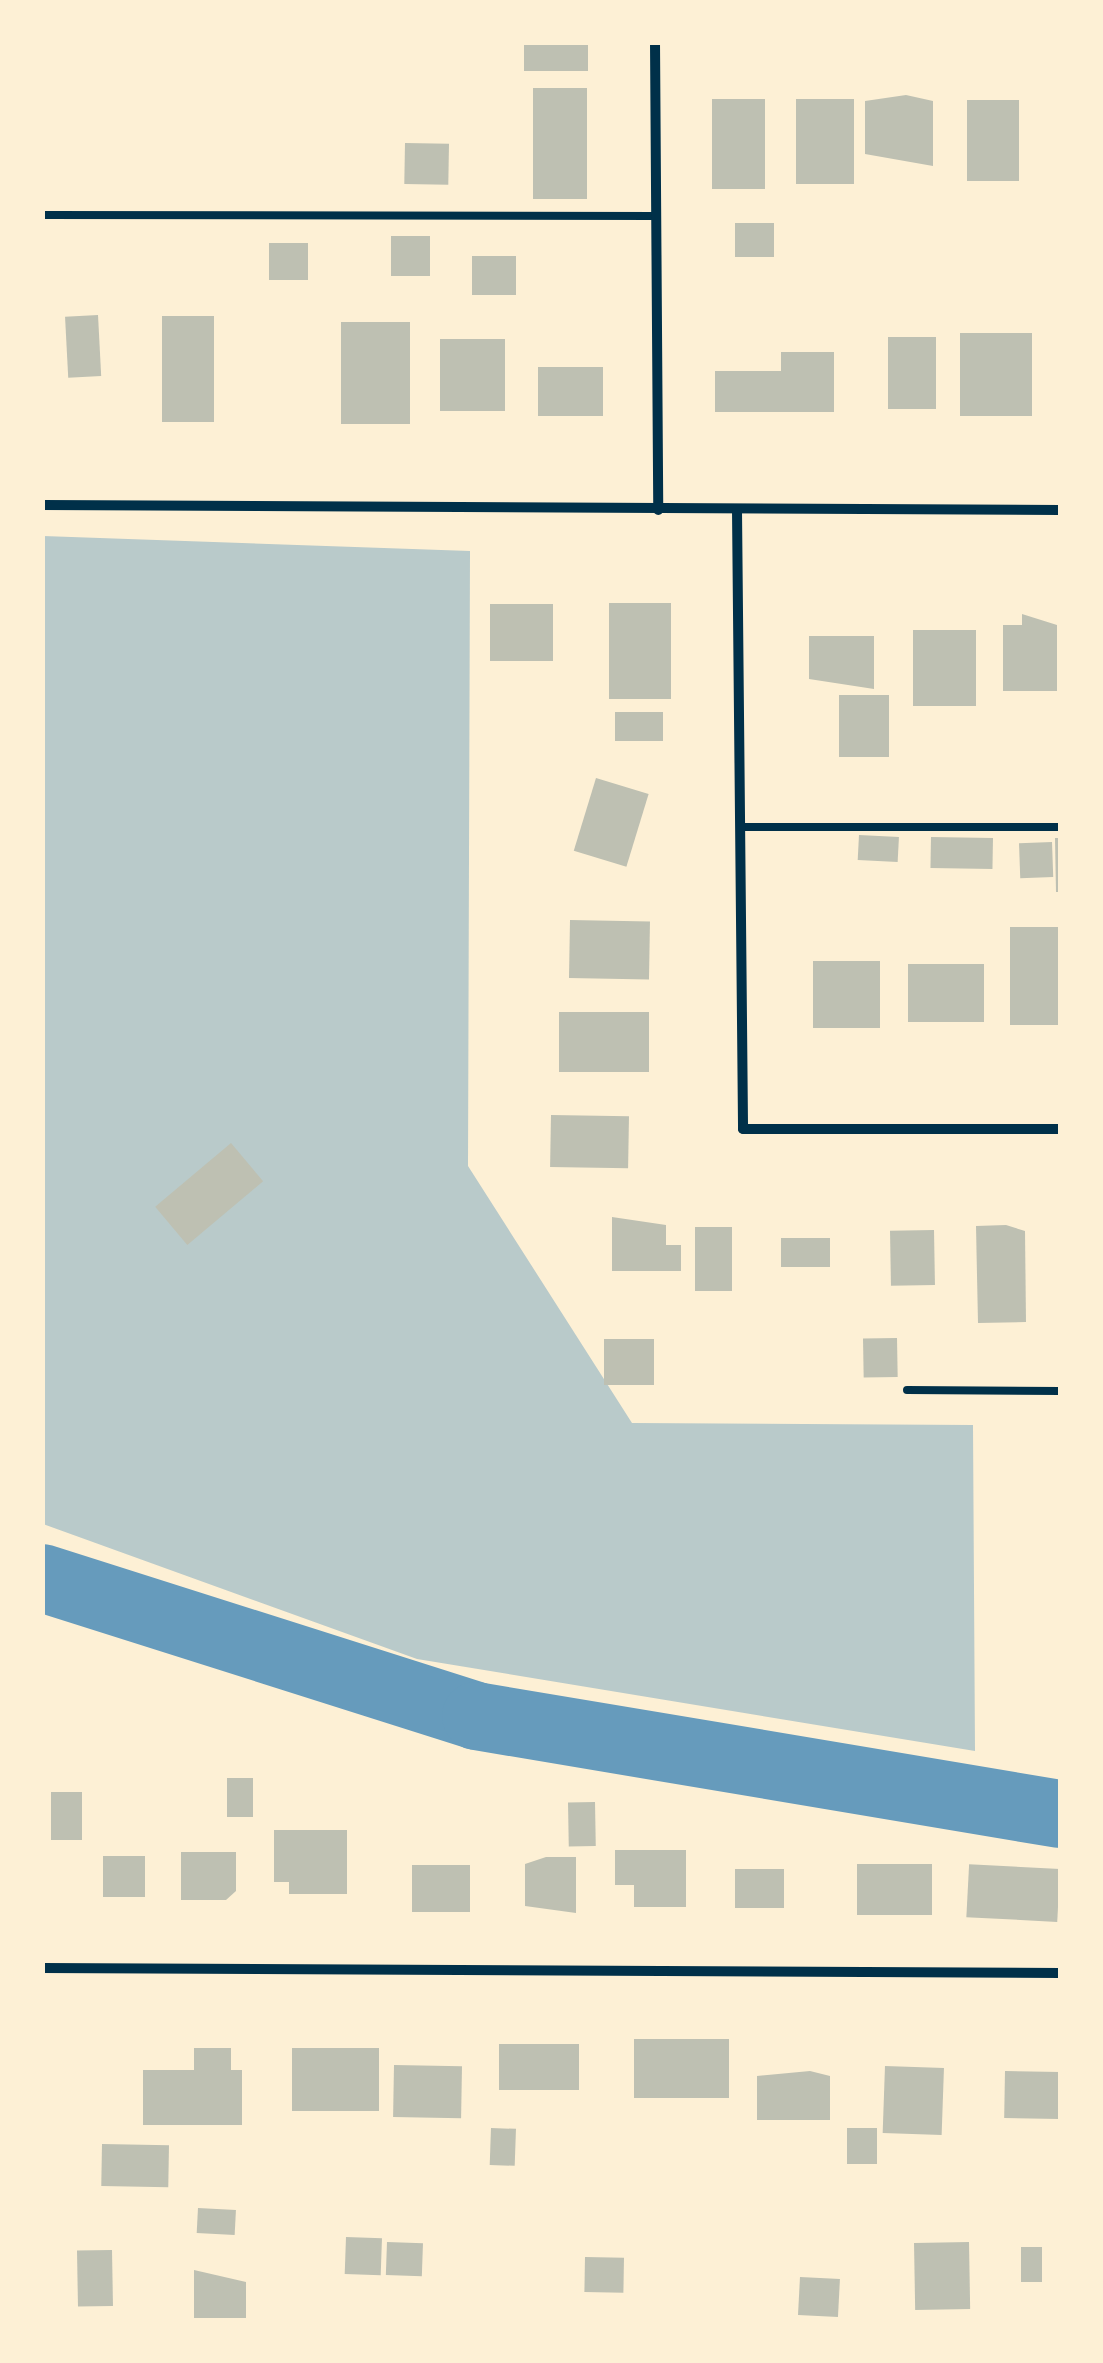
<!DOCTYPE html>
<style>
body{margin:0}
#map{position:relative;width:1103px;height:2363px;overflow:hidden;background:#fdf0d5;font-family:"Source Sans 3",sans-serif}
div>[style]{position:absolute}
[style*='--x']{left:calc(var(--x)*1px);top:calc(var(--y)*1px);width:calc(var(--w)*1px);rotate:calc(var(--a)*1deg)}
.green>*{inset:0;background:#b9caca}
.river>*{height:68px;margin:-34px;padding:0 34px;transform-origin:34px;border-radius:34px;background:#669bbc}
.building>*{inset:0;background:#bec0b2;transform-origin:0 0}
.service>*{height:8px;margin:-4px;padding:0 4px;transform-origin:4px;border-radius:4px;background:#003049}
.minor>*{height:10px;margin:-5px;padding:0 5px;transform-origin:5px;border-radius:5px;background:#003049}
span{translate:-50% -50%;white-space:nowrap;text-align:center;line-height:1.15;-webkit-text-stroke:10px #fdf0d5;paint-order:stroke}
.frame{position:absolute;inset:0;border:45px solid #fdf0d5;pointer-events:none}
</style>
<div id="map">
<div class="green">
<i style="clip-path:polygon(43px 536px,470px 551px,468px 1166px,632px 1423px,973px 1425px,975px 1751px,417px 1659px,43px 1524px)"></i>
</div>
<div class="river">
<i style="--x:42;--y:1578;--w:455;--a:17.6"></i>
<i style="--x:476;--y:1716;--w:592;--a:9.53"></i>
</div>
<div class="building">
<i style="left:524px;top:42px;width:64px;height:29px"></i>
<i style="left:533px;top:88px;width:54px;height:111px"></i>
<i style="clip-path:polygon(906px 95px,933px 101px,933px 166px,865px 154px,865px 101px)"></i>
<i style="left:712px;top:99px;width:53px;height:90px"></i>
<i style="left:796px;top:99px;width:58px;height:85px"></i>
<i style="left:967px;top:100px;width:52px;height:81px"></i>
<i style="left:405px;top:143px;width:44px;height:41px;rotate:1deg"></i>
<i style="left:735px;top:223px;width:39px;height:34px"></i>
<i style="left:391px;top:236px;width:39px;height:40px"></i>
<i style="left:269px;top:243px;width:39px;height:37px"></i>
<i style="left:472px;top:256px;width:44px;height:39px"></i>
<i style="left:98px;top:315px;width:61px;height:33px;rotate:87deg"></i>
<i style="left:162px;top:316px;width:52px;height:106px"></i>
<i style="left:341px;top:322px;width:69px;height:102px"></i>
<i style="left:960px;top:333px;width:72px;height:83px"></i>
<i style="left:888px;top:337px;width:48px;height:72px"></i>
<i style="left:440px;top:339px;width:65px;height:72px"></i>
<i style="clip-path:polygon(781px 352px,834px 352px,834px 412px,715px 412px,715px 371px,781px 371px)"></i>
<i style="left:538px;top:367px;width:65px;height:49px"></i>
<i style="left:609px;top:603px;width:62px;height:96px"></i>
<i style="left:490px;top:604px;width:63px;height:57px"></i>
<i style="clip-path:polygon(1022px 614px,1057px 625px,1057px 691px,1003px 691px,1003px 625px,1022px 625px)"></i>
<i style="left:913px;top:630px;width:63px;height:76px"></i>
<i style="clip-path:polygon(809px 636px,874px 636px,874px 689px,809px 679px)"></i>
<i style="left:839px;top:695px;width:50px;height:62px"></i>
<i style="left:615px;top:712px;width:48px;height:29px"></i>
<i style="left:596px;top:778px;width:55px;height:76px;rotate:17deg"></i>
<i style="left:859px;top:835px;width:40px;height:25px;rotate:3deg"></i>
<i style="left:931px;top:837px;width:62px;height:31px;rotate:1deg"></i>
<i style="clip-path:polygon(1055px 838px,1060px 838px,1060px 892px,1056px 892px)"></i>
<i style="left:1052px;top:842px;width:35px;height:33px;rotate:88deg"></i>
<i style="left:570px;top:920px;width:80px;height:58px;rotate:1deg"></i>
<i style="left:1010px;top:927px;width:50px;height:98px"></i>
<i style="left:813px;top:961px;width:67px;height:67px"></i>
<i style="left:908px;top:964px;width:76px;height:58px"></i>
<i style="left:559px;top:1012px;width:90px;height:60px"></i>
<i style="left:551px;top:1115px;width:78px;height:52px;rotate:1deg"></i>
<i style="left:231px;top:1143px;width:50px;height:99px;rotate:50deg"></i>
<i style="clip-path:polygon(612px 1217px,666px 1225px,666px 1245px,681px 1245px,681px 1271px,612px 1271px)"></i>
<i style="clip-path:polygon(1006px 1225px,1025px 1231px,1026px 1322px,978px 1323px,976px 1226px)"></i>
<i style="left:695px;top:1227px;width:37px;height:64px"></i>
<i style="left:934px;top:1230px;width:55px;height:44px;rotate:89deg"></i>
<i style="left:781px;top:1238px;width:49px;height:29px"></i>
<i style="left:897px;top:1338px;width:39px;height:34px;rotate:89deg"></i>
<i style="left:604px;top:1339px;width:50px;height:46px"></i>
<i style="left:227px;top:1778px;width:26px;height:39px"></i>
<i style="left:51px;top:1792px;width:31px;height:48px"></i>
<i style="left:595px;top:1802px;width:44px;height:27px;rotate:89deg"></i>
<i style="clip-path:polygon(274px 1830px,347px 1830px,347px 1894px,289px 1894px,289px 1882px,274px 1882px)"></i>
<i style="clip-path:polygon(615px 1850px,686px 1850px,686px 1907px,634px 1907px,634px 1885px,615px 1885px)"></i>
<i style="clip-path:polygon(181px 1852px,236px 1852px,236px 1891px,226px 1900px,181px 1900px)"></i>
<i style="left:103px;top:1856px;width:42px;height:41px"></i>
<i style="clip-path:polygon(546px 1857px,576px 1857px,576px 1913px,525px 1906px,525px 1864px)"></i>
<i style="left:857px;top:1864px;width:75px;height:51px"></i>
<i style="left:412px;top:1865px;width:58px;height:47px"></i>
<i style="left:735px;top:1869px;width:49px;height:39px"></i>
<i style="left:1060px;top:1869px;width:53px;height:91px;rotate:93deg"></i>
<i style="left:634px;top:2039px;width:95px;height:59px"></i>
<i style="left:499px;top:2044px;width:80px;height:46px"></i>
<i style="clip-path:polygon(194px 2048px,231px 2048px,231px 2070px,242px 2070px,242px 2125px,143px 2125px,143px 2070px,194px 2070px)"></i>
<i style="left:292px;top:2048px;width:87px;height:63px"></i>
<i style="left:394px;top:2065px;width:68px;height:52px;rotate:1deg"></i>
<i style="left:885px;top:2066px;width:59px;height:67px;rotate:2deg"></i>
<i style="clip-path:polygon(810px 2071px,830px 2076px,830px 2120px,757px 2120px,757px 2076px)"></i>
<i style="left:1005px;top:2071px;width:55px;height:47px;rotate:1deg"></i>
<i style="left:491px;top:2128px;width:25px;height:37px;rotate:2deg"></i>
<i style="left:847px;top:2128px;width:30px;height:36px"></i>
<i style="left:102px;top:2144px;width:67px;height:42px;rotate:1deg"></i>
<i style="left:198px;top:2208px;width:38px;height:25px;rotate:3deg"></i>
<i style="left:346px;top:2237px;width:36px;height:37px;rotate:2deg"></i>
<i style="left:387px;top:2242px;width:36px;height:33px;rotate:2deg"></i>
<i style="left:969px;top:2242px;width:67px;height:55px;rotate:89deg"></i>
<i style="left:1021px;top:2247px;width:21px;height:35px"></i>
<i style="left:112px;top:2250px;width:56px;height:35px;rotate:89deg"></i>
<i style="left:585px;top:2257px;width:39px;height:35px;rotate:1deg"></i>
<i style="clip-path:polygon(194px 2270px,246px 2282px,246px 2320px,194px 2320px)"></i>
<i style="left:800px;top:2277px;width:40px;height:38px;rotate:3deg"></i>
</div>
<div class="service">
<i style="--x:42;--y:215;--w:615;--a:0.09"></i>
<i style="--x:740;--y:827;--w:320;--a:0"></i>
<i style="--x:907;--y:1390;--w:153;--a:0.4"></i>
</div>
<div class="minor">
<i style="--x:655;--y:42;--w:468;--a:89.6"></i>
<i style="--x:42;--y:505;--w:1018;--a:0.28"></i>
<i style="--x:737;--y:510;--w:619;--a:89.44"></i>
<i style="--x:743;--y:1129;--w:317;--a:0"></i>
<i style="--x:42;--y:1968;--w:1018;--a:0.28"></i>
</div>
<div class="frame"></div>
</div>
